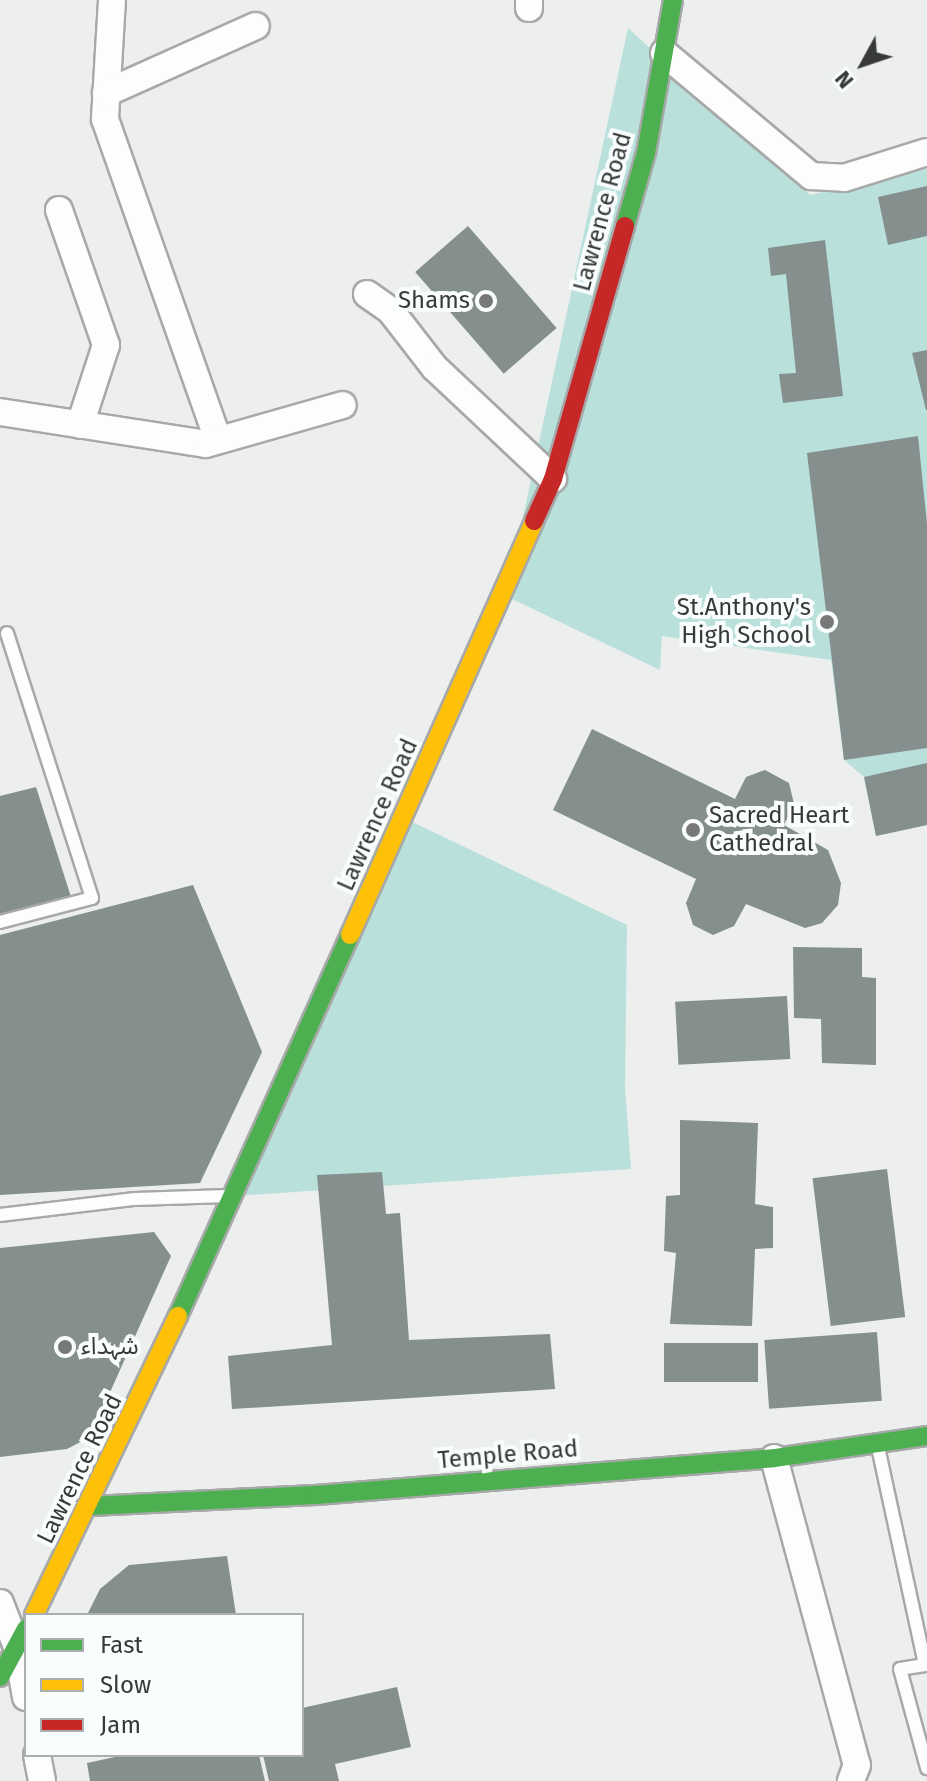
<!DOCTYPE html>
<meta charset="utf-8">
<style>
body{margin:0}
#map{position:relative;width:927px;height:1781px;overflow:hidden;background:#ecefee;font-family:"Fira Sans","Noto Sans Arabic",sans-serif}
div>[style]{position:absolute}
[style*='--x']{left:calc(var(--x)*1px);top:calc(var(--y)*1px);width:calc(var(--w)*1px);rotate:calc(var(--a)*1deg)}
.green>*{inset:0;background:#b9e0db}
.building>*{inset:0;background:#848f8e;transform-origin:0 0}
.roads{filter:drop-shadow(2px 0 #a7a9a8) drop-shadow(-2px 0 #a7a9a8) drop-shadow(0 2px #a7a9a8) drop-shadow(0 -2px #a7a9a8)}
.lane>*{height:12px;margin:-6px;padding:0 6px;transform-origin:6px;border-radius:6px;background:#fcfdfc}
.street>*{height:26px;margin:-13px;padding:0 13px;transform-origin:13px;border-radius:13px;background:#fcfdfc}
.fast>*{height:18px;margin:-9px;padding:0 9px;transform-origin:9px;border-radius:9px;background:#4caf50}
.slow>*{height:18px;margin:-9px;padding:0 9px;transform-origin:9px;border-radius:9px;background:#ffc107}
.jam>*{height:18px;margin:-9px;padding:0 9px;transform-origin:9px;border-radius:9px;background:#c62828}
.dots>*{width:22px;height:22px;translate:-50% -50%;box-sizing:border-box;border:4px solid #f9fdfd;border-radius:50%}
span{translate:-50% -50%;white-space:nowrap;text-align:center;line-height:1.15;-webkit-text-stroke:8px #f9fdfd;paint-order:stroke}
.street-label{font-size:24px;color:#383a3a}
.poi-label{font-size:24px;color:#383a3a}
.right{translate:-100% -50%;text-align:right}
.left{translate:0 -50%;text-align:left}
.legend{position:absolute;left:24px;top:1613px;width:280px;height:144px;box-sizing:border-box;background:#f9fdfd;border:2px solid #acafaf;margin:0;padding:10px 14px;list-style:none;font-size:24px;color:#383a3a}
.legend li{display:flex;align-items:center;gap:16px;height:40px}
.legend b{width:40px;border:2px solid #acafaf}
.north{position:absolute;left:823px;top:24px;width:80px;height:80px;-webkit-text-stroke:6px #f9fdfd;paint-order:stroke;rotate:230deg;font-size:22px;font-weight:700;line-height:32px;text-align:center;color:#383a3a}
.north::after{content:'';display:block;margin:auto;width:28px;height:36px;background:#383a3a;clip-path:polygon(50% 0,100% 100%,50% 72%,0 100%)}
</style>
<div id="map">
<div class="green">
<i style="clip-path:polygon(628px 28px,810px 195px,927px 169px,927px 825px,876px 836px,864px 777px,844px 760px,831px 660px,662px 636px,660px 670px,506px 596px)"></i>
<i style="clip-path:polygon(404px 818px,627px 925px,625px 1088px,631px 1169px,234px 1196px)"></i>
</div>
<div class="building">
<i style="clip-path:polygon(927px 186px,927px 236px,888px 245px,878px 197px)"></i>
<i style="left:468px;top:226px;width:135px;height:70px;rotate:49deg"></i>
<i style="clip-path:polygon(825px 240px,843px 396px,783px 403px,779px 374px,796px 373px,786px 274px,771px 276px,768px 248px)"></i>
<i style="clip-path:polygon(927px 350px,927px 410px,926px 410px,912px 353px)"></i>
<i style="clip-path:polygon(918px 436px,927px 524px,927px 748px,844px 760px,807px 453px)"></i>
<i style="clip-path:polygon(592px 729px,735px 799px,746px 777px,765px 770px,789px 783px,794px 804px,784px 825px,828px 850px,841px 883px,838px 905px,822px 923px,805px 928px,746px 904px,734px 926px,713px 935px,693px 925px,686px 903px,696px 879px,553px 810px)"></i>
<i style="clip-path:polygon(927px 763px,927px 825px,876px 836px,864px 777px)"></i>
<i style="clip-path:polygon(36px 787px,71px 897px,0 916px,0 796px)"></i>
<i style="clip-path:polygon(193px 885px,262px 1052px,200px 1183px,0 1195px,0 935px)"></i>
<i style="clip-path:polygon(793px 947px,862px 948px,862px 977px,876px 978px,876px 1065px,822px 1063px,821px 1019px,794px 1018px)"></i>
<i style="left:787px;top:996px;width:63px;height:112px;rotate:87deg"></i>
<i style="clip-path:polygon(680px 1120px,758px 1123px,755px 1204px,773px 1207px,773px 1248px,755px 1249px,752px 1326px,670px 1324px,676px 1253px,664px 1251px,666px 1196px,680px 1195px)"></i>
<i style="left:887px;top:1169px;width:149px;height:75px;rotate:83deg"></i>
<i style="clip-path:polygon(382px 1172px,386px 1214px,400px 1213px,409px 1340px,550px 1334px,555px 1389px,232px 1409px,228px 1356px,332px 1345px,317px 1175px)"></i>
<i style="clip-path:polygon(154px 1232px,171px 1256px,90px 1437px,67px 1449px,0 1457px,0 1248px)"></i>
<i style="left:877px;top:1332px;width:69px;height:113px;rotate:86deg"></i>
<i style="left:664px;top:1343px;width:94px;height:39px"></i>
<i style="clip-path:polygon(227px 1556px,236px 1615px,87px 1615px,100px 1589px,129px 1565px)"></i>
<i style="clip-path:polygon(397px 1687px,411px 1747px,335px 1764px,339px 1781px,269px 1781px,263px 1755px,302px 1755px,302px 1708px)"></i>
<i style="clip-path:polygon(124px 1755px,259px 1755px,265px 1781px,90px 1781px,87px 1763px)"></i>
</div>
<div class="roads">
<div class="lane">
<i style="--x:0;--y:922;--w:95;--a:-14.6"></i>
<i style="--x:92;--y:898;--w:278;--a:-107.8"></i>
<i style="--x:0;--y:1215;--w:136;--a:-6.8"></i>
<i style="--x:135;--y:1199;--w:92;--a:-1.9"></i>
<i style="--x:878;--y:1447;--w:223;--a:77.8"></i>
<i style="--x:925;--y:1665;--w:25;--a:171"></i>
<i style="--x:900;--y:1669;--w:103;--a:74.7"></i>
</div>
<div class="street">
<i style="--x:112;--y:0;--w:119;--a:93.4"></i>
<i style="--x:105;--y:119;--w:340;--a:70.6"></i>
<i style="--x:529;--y:8;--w:8;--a:-90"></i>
<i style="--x:664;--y:53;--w:192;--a:39.9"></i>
<i style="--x:811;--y:176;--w:33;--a:3"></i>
<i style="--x:844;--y:178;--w:87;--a:-17.4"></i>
<i style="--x:106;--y:93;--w:164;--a:-24.1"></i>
<i style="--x:59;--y:210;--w:143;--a:70.8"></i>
<i style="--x:106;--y:345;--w:84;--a:108"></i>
<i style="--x:367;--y:294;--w:28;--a:35"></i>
<i style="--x:390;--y:310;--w:73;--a:52.2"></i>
<i style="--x:435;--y:368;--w:162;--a:43.2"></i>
<i style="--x:0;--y:412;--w:208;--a:8.8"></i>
<i style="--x:206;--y:444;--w:142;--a:-15.9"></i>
<i style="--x:774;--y:1458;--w:318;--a:74.9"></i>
<i style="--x:857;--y:1765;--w:17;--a:111"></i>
<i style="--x:0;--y:1603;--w:47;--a:68.9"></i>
<i style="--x:17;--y:1647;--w:51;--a:79.8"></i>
<i style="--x:37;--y:1755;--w:26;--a:79"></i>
</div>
<div class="fast">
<i style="--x:625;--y:226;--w:76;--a:-74"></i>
<i style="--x:646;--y:153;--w:155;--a:-80"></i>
<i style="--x:178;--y:1316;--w:418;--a:-65.7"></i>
<i style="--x:90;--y:1506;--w:226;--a:-2.8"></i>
<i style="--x:316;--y:1495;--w:459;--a:-4.6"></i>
<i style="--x:774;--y:1458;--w:155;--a:-8.2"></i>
<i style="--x:0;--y:1677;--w:55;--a:-61.6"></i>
</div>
<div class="slow">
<i style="--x:350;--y:935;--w:453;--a:-66"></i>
<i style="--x:34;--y:1615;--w:332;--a:-64.3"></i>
</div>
<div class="jam">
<i style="--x:534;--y:521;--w:46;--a:-65.7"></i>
<i style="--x:553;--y:479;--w:263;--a:-74.1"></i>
</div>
</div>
<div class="dots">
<i style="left:486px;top:301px;background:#777979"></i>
<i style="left:827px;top:622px;background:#777979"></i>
<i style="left:693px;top:830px;background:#777979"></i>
<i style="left:65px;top:1347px;background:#777979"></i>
</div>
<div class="street-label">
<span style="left:603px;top:212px;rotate:-75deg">Lawrence Road</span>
<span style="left:378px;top:815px;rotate:-66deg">Lawrence Road</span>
<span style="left:508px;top:1455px;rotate:-5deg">Temple Road</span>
<span style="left:80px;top:1469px;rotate:-64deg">Lawrence Road</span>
</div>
<div class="poi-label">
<span class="right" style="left:470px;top:301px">Shams</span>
<span class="right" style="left:811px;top:622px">St.Anthony's<br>High School</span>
<span class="left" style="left:709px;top:830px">Sacred Heart<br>Cathedral</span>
<span class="left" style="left:81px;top:1347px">شہداء</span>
</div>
<ul class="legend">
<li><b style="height:10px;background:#4caf50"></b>Fast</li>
<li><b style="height:10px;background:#ffc107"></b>Slow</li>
<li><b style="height:10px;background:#c62828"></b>Jam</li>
</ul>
<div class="north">N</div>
</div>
